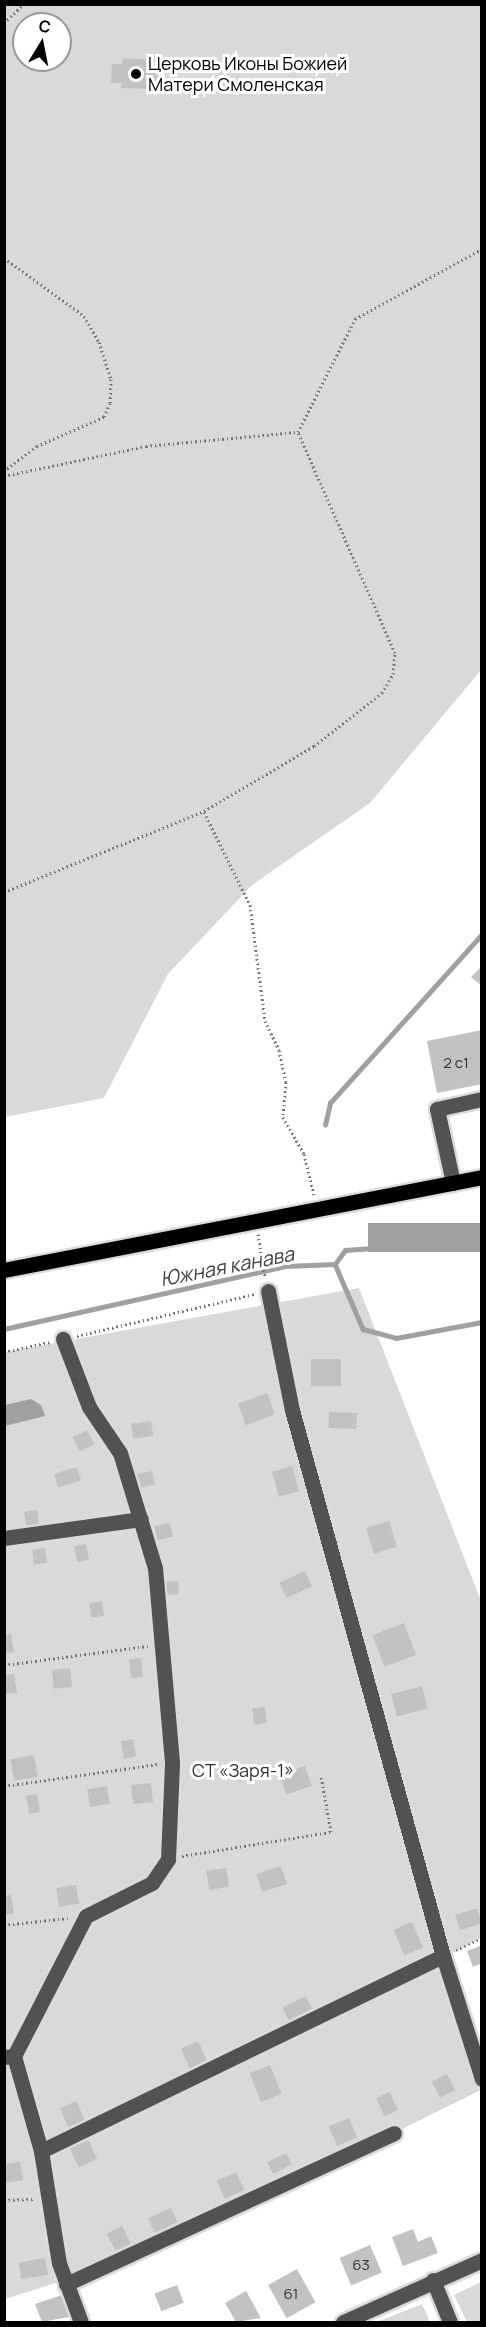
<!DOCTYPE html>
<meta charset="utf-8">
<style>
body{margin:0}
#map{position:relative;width:486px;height:2327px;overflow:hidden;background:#fff;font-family:Manrope,sans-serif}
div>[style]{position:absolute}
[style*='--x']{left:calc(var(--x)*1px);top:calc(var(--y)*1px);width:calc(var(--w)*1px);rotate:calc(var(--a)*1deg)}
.green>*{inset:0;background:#d9d9d9}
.water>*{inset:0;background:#a0a0a0;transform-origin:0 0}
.stream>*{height:4.5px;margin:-2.25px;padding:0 2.25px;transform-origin:2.25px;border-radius:2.25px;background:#a0a0a0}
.building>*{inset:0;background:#c2c2c2;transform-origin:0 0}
.path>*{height:3px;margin-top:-1.5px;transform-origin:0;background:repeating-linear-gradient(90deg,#747474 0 1.5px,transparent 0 4.5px)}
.roads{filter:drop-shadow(2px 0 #dbdbdb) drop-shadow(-2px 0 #dbdbdb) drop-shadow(0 2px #dbdbdb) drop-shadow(0 -2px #dbdbdb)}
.minor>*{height:15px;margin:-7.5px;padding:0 7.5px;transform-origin:7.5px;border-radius:7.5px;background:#525252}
.major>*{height:15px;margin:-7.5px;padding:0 7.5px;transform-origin:7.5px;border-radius:7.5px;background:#000}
.dots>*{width:16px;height:16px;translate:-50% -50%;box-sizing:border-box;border:3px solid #fff;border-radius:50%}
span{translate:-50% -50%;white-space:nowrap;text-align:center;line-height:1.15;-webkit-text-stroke:6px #fff;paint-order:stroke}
.number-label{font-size:15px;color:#303030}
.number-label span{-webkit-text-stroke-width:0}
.poi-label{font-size:18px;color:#000}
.left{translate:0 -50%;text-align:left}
.park-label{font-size:18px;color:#303030}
.water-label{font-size:20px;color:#414141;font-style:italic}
.frame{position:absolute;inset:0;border:6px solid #000;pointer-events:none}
.north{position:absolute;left:12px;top:12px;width:60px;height:60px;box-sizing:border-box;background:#fff;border:2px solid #999;border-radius:50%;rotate:10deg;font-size:16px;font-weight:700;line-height:24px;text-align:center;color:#000}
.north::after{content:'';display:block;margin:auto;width:21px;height:27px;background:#000;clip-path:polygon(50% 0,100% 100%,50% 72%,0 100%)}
</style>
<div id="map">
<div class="green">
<i style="clip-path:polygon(evenodd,5px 5px,481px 5px,481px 670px,370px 803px,252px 885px,168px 974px,104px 1098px,5px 1117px,5px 5px,24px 24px,60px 24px,60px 60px,24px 60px,24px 24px)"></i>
<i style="clip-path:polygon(359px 1288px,481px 1601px,481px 1938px,449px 1955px,481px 2064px,481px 2090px,394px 2133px,65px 2280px,5px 2299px,5px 1352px)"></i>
<i style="clip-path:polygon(481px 2282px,481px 2322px,467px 2322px,454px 2295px)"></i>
<i style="clip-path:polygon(422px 2304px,430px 2322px,377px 2322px)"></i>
</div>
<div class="water">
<i style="left:481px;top:1223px;width:29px;height:113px;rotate:90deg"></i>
<i style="clip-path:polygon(31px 1399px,41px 1405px,45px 1416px,5px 1426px,5px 1405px)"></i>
</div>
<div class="stream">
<i style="--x:325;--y:1125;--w:23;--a:-77"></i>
<i style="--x:330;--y:1103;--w:227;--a:-48"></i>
<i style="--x:335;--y:1264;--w:71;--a:66.7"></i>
<i style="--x:363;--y:1329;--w:34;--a:15"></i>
<i style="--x:396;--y:1338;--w:87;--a:-10.5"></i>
<i style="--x:4;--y:1329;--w:289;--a:-12.6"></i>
<i style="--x:286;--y:1266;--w:49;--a:-2.3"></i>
<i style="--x:335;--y:1264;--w:17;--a:-54"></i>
<i style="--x:345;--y:1250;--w:28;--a:-4"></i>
</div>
<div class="building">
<i style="clip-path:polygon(123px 58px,152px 60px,152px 65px,160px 66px,159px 84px,151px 84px,151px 89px,121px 88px,122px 83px,111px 83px,112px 64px,122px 64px)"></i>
<i style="clip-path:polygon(482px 966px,482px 986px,471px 977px)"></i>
<i style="clip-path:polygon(482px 1030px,482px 1084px,437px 1093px,427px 1041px)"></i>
<i style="left:311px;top:1359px;width:30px;height:27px"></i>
<i style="left:267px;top:1393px;width:23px;height:31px;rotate:70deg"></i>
<i style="left:329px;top:1412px;width:28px;height:16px;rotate:2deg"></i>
<i style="left:151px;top:1421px;width:15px;height:20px;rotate:82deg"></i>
<i style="left:87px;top:1430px;width:16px;height:16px;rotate:63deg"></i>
<i style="left:292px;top:1466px;width:26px;height:21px;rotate:74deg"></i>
<i style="left:77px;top:1467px;width:14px;height:24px;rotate:73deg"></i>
<i style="left:152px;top:1471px;width:14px;height:17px;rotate:78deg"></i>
<i style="left:37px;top:1510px;width:15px;height:13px;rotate:82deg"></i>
<i style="left:389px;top:1521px;width:27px;height:24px;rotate:73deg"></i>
<i style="left:170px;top:1523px;width:14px;height:16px;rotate:78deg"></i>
<i style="left:86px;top:1544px;width:16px;height:12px;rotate:79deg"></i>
<i style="left:45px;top:1548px;width:15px;height:13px;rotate:82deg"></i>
<i style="left:305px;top:1571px;width:17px;height:28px;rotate:66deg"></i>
<i style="left:178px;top:1581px;width:13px;height:15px;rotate:86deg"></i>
<i style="left:102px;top:1601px;width:15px;height:13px;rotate:82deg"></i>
<i style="left:404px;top:1623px;width:34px;height:34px;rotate:69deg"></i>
<i style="clip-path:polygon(11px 1634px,14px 1652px,4px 1653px,4px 1635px)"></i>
<i style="left:141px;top:1658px;width:19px;height:12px;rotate:84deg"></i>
<i style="left:70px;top:1668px;width:19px;height:18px;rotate:84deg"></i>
<i style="clip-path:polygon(14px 1674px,17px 1693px,4px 1694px,4px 1675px)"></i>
<i style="left:422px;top:1686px;width:23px;height:32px;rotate:75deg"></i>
<i style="left:265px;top:1707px;width:16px;height:13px;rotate:83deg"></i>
<i style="left:133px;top:1739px;width:18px;height:12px;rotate:81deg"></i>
<i style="left:34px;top:1755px;width:22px;height:24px;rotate:80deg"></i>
<i style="left:305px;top:1766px;width:21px;height:27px;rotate:71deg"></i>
<i style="left:151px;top:1783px;width:19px;height:20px;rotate:84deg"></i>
<i style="left:107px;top:1786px;width:18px;height:20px;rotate:81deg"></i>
<i style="left:37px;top:1794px;width:18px;height:11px;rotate:81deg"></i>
<i style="left:281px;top:1866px;width:19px;height:26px;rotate:72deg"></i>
<i style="left:226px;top:1868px;width:19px;height:20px;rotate:81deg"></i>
<i style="left:76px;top:1885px;width:19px;height:20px;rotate:81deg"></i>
<i style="clip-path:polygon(11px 1895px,14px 1914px,4px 1915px,4px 1896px)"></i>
<i style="left:477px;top:1908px;width:16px;height:23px;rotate:72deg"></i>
<i style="left:412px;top:1922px;width:28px;height:20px;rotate:67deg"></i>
<i style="clip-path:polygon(480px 1946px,482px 1963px,473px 1967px,467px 1951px)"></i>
<i style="left:306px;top:1996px;width:19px;height:26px;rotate:65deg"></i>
<i style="left:198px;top:2041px;width:23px;height:19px;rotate:65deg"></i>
<i style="left:270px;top:2065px;width:31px;height:22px;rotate:68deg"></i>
<i style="left:447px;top:2074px;width:18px;height:17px;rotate:63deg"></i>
<i style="left:390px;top:2092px;width:20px;height:15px;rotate:66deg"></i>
<i style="left:76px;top:2101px;width:21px;height:18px;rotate:65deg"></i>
<i style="left:349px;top:2118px;width:21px;height:22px;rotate:67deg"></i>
<i style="left:88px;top:2139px;width:22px;height:20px;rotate:66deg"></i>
<i style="left:286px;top:2153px;width:13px;height:21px;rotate:63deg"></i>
<i style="clip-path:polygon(20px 2162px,23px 2180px,4px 2183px,4px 2164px)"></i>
<i style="left:236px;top:2172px;width:20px;height:21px;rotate:66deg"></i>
<i style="left:171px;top:2208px;width:20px;height:25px;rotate:66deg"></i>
<i style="left:122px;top:2226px;width:22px;height:17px;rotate:63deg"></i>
<i style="clip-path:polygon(413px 2229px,418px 2242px,431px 2236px,438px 2253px,403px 2266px,392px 2237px)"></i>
<i style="left:370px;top:2245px;width:30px;height:33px;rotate:67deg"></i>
<i style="left:45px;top:2258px;width:17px;height:27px;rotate:80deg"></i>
<i style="left:297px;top:2269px;width:38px;height:33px;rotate:61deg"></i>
<i style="left:177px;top:2285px;width:19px;height:24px;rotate:69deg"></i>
<i style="clip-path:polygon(246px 2291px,261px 2318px,236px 2322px,225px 2303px)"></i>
<i style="clip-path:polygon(62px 2295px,69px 2317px,42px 2322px,35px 2304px)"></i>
</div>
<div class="path">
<i style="--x:4;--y:23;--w:28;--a:-44"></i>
<i style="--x:4;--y:258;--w:99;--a:35.9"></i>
<i style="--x:84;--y:316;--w:30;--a:60"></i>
<i style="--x:99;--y:342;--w:39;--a:72"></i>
<i style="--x:111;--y:379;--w:24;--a:92"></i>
<i style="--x:110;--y:403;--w:15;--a:113"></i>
<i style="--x:104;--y:417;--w:73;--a:156.6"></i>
<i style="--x:37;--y:446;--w:41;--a:142.9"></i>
<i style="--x:4;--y:476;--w:145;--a:-11.9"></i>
<i style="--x:146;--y:446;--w:153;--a:-5.3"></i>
<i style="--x:298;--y:432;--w:127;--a:-63.2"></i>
<i style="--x:355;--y:319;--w:145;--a:-28.9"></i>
<i style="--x:204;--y:812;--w:104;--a:63.7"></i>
<i style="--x:250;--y:905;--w:117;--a:82.6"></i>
<i style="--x:265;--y:1021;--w:32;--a:64"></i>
<i style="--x:279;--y:1050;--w:33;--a:78"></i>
<i style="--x:286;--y:1082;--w:35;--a:95"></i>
<i style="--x:283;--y:1117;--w:43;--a:60.4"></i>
<i style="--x:304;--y:1154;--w:42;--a:76.3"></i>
<i style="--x:4;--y:892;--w:216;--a:-22"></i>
<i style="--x:204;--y:811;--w:128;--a:-30.6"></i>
<i style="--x:314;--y:746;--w:86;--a:-37.9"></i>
<i style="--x:382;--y:693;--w:22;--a:-60"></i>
<i style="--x:393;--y:674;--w:21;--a:-85"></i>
<i style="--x:395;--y:653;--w:241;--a:-113.7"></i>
<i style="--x:258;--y:1234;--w:45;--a:81"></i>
<i style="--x:77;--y:1336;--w:182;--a:-13.3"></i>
<i style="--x:4;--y:1352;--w:47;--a:-12.3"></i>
<i style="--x:4;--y:1665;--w:145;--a:-7.5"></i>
<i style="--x:4;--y:1786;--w:156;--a:-8.1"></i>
<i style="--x:182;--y:1856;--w:151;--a:-9.2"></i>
<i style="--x:331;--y:1832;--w:57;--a:-100.1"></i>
<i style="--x:4;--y:1925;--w:64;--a:-6.2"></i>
<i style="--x:456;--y:1950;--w:29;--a:-25"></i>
<i style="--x:4;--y:2200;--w:29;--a:-2"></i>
</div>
<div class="roads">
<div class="minor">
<i style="--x:453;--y:1183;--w:76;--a:-102.2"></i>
<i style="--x:437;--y:1109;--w:46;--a:-12.5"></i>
<i style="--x:268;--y:1291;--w:121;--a:78.6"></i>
<i style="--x:292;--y:1410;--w:566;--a:74.54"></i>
<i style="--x:443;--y:1956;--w:129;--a:72.4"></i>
<i style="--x:4;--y:1538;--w:138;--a:-7.9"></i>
<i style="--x:14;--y:2056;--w:157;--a:-62.8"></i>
<i style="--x:86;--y:1916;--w:74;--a:-26.6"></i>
<i style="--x:152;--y:1883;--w:29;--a:-56"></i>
<i style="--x:168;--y:1859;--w:97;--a:-87.6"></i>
<i style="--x:172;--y:1762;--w:195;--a:-95"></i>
<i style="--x:155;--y:1568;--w:120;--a:-106.9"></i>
<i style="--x:120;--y:1453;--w:55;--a:-124"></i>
<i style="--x:89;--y:1407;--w:73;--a:-110.9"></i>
<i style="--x:4;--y:2057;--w:10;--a:-6"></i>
<i style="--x:14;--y:2056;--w:99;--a:74.1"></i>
<i style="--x:41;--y:2151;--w:113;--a:80.9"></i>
<i style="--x:59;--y:2263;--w:63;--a:69.6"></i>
<i style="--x:41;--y:2151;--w:447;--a:-25.9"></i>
<i style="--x:433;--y:2280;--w:45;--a:68"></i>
<i style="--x:66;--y:2284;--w:361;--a:-24.7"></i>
<i style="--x:343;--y:2322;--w:152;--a:-24"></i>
</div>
<div class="major">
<i style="--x:4;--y:1270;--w:487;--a:-11"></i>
</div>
</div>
<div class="dots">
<i style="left:136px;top:74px;background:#000"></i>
</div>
<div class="number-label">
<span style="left:456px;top:1063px">2 с1</span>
<span style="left:361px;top:2265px">63</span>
<span style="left:291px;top:2294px">61</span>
</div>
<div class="poi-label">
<span class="left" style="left:148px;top:74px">Церковь Иконы Божией<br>Матери Смоленская</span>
</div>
<div class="park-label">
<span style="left:243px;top:1770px">СТ «Заря-1»</span>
</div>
<div class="water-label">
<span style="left:227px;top:1266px;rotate:-11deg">Южная канава</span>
</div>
<div class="frame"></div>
<div class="north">С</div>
</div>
